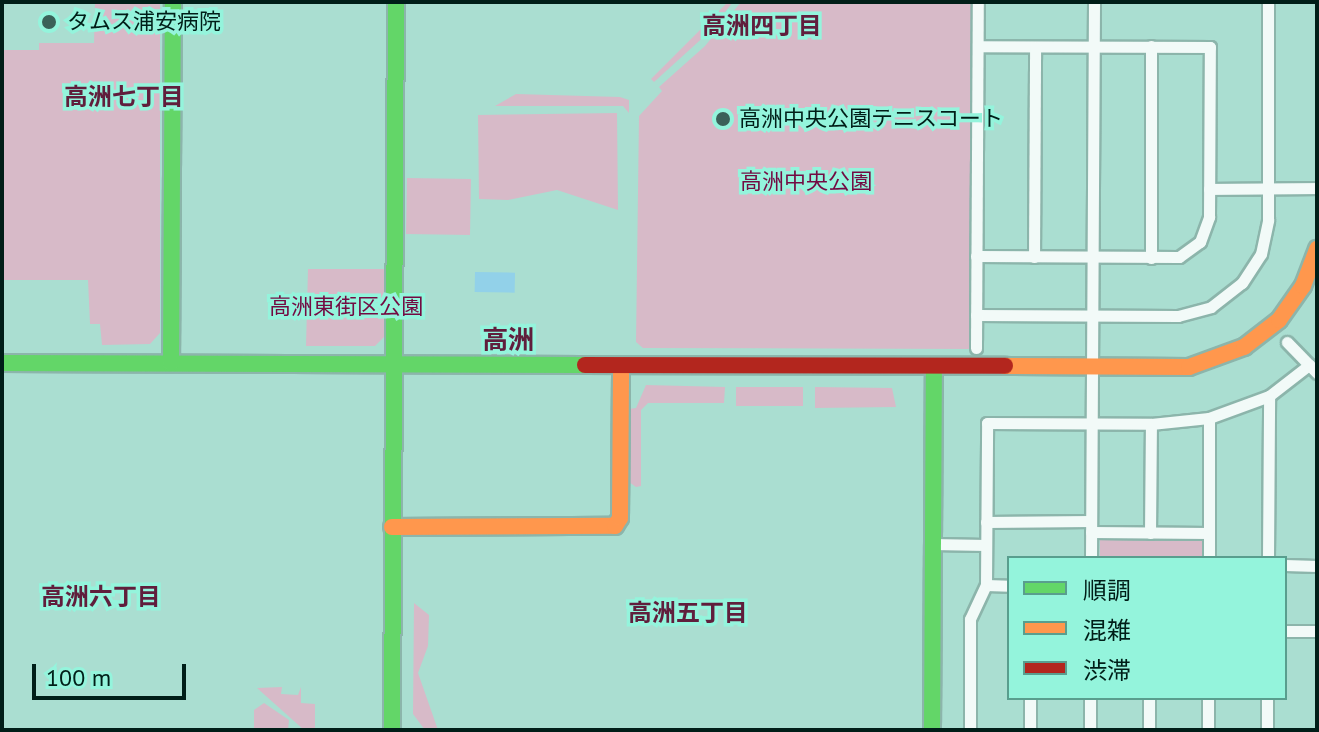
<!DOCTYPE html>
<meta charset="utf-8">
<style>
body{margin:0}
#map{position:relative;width:1319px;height:732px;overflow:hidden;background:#aaded1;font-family:"PT Sans","Noto Sans JP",sans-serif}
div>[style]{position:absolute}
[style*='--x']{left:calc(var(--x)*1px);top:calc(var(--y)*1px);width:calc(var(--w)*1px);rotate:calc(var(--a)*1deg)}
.green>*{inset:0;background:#d7bac8;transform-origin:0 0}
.water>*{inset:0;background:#92d1e9;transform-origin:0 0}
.roads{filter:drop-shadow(2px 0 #8cb5ab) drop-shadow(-2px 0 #8cb5ab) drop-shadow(0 2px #8cb5ab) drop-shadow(0 -2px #8cb5ab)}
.street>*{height:11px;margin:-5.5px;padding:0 5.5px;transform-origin:5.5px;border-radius:5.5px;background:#f2faf8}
.fast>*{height:16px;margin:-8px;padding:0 8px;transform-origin:8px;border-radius:8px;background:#63d668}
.slow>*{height:16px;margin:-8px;padding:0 8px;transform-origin:8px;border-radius:8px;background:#ff974d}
.jam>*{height:16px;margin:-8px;padding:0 8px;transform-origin:8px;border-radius:8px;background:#b3261e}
.dots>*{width:22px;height:22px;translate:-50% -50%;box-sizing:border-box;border:4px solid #94f4dc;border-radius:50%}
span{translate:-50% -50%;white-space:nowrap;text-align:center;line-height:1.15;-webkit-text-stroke:7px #94f4dc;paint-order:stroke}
.poi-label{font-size:22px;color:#001e18}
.left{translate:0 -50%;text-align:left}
.park-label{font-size:22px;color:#730a42}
.neighbourhood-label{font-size:24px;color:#601e3c;font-weight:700}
.quarter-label{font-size:26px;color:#601e3c;font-weight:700}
.frame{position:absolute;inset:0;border:4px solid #001e18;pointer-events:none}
.legend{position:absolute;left:1007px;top:556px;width:280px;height:144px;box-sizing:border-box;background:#94f4dc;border:2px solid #599e8e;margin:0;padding:10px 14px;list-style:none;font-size:24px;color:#001e18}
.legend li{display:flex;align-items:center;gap:16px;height:40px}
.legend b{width:40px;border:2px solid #599e8e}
.scale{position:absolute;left:32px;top:664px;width:154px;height:36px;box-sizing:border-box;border:4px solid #001e18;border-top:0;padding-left:10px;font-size:24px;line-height:28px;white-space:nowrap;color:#001e18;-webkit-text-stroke:6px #94f4dc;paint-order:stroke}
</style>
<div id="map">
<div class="green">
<i style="clip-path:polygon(95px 2px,160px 2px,160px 333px,150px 344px,102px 345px,100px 324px,90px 324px,88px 280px,2px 280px,2px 50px,39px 50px,39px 43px,94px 43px)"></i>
<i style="clip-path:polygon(728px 2px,733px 2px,708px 33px,654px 82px,651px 79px)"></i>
<i style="clip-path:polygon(741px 2px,973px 2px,972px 349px,643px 348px,636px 342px,639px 116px,662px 91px,659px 87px,705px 46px)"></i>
<i style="clip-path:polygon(516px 94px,620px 97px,629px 100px,629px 113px,623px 106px,495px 106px)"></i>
<i style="clip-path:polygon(617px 113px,618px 210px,557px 190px,508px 200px,479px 199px,478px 115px)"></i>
<i style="left:407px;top:178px;width:64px;height:56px;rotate:1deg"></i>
<i style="clip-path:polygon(308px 269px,385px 269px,386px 335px,375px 346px,306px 346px)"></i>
<i style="clip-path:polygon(646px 385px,725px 387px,724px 403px,648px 403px,641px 410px,641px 486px,636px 487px,629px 482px,629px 409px,636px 408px)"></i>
<i style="left:736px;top:387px;width:67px;height:19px"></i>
<i style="clip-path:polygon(815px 387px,892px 388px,896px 407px,815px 408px)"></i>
<i style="left:1100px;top:538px;width:103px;height:20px;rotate:1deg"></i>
<i style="clip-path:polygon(414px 603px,429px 615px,428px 646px,418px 673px,438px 730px,425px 730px,413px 714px)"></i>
<i style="clip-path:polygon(282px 687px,281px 694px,298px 695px,301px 687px,301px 703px,315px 704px,315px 730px,304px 730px,257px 688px)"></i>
<i style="clip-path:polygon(264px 703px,289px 720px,288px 730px,254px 730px,254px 710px)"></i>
</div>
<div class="water">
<i style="left:475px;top:272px;width:40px;height:20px;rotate:1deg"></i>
</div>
<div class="roads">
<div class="street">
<i style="--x:1151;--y:46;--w:212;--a:90"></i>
<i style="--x:1209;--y:189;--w:108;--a:-0.5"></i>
<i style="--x:976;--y:256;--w:203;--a:0.3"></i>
<i style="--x:1179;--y:257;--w:26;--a:-36"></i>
<i style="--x:1200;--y:242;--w:27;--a:-70"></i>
<i style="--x:1209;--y:217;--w:170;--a:-89.7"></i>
<i style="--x:1210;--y:47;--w:232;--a:-179.8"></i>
<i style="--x:1034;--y:257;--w:210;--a:-89.7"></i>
<i style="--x:976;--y:315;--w:202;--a:0.3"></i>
<i style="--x:1178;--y:316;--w:34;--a:-15"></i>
<i style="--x:1211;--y:307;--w:39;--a:-38"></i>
<i style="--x:1242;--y:283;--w:35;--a:-57"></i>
<i style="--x:1261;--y:254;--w:35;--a:-78"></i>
<i style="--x:1268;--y:220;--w:218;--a:-90"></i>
<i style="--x:1287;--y:342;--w:43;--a:45.9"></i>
<i style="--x:976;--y:348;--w:346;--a:-89.7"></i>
<i style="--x:986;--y:522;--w:105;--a:-0.5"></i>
<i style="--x:1091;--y:532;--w:118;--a:0.5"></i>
<i style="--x:1150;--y:533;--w:109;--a:-89.5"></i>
<i style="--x:932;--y:544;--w:54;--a:1.1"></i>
<i style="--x:1091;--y:558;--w:556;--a:-89.69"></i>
<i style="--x:1209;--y:558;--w:140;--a:-90"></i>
<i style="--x:1268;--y:558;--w:162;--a:-89.6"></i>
<i style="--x:1285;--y:565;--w:32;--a:2"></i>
<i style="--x:986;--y:585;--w:23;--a:2"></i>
<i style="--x:1285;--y:631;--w:32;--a:0"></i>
<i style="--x:970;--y:730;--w:111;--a:-90"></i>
<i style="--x:970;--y:619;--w:38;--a:-65"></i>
<i style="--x:986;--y:585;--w:162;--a:-89.6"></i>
<i style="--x:987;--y:423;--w:164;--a:0.3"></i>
<i style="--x:1151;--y:424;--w:58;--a:-5.9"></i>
<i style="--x:1209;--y:418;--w:64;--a:-20.1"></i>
<i style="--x:1269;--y:396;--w:51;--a:-37.8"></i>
<i style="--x:1030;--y:730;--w:32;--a:-90"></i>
<i style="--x:1090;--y:730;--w:32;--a:-90"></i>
<i style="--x:1149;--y:730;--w:32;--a:-90"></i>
<i style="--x:1208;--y:730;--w:32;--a:-90"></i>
<i style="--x:1267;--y:730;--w:32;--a:-90"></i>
</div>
<div class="fast">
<i style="--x:2;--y:363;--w:583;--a:0.2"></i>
<i style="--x:171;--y:363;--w:361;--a:-89.7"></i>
<i style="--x:392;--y:730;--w:728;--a:-89.69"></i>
<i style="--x:932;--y:730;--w:361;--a:-89.7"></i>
</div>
<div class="slow">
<i style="--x:1005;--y:366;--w:184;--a:0.3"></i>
<i style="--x:1189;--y:367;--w:59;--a:-20"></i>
<i style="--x:1244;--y:347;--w:44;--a:-37.6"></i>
<i style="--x:1279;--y:320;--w:42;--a:-54.8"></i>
<i style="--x:1303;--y:286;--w:40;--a:-69"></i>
<i style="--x:392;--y:527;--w:223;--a:-0.3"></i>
<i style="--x:615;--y:526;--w:9;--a:-58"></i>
<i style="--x:620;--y:518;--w:152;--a:-89.6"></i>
</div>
<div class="jam">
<i style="--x:585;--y:365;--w:420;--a:0.1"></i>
</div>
</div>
<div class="dots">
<i style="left:49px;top:22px;background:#3b6159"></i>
<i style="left:723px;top:119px;background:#3b6159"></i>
</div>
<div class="poi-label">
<span class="left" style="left:67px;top:22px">タムス浦安病院</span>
<span class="left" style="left:739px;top:119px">高洲中央公園テニスコート</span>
</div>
<div class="park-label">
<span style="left:806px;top:182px">高洲中央公園</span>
<span style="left:346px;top:307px">高洲東街区公園</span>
</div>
<div class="neighbourhood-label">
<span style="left:762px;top:26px">高洲四丁目</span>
<span style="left:124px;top:97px">高洲七丁目</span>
<span style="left:101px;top:597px">高洲六丁目</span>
<span style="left:688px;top:613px">高洲五丁目</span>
</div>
<div class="quarter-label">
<span style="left:508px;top:340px">高洲</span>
</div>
<div class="frame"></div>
<ul class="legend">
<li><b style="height:10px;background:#63d668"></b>順調</li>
<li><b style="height:10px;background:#ff974d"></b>混雑</li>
<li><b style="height:10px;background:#b3261e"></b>渋滞</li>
</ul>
<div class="scale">100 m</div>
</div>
